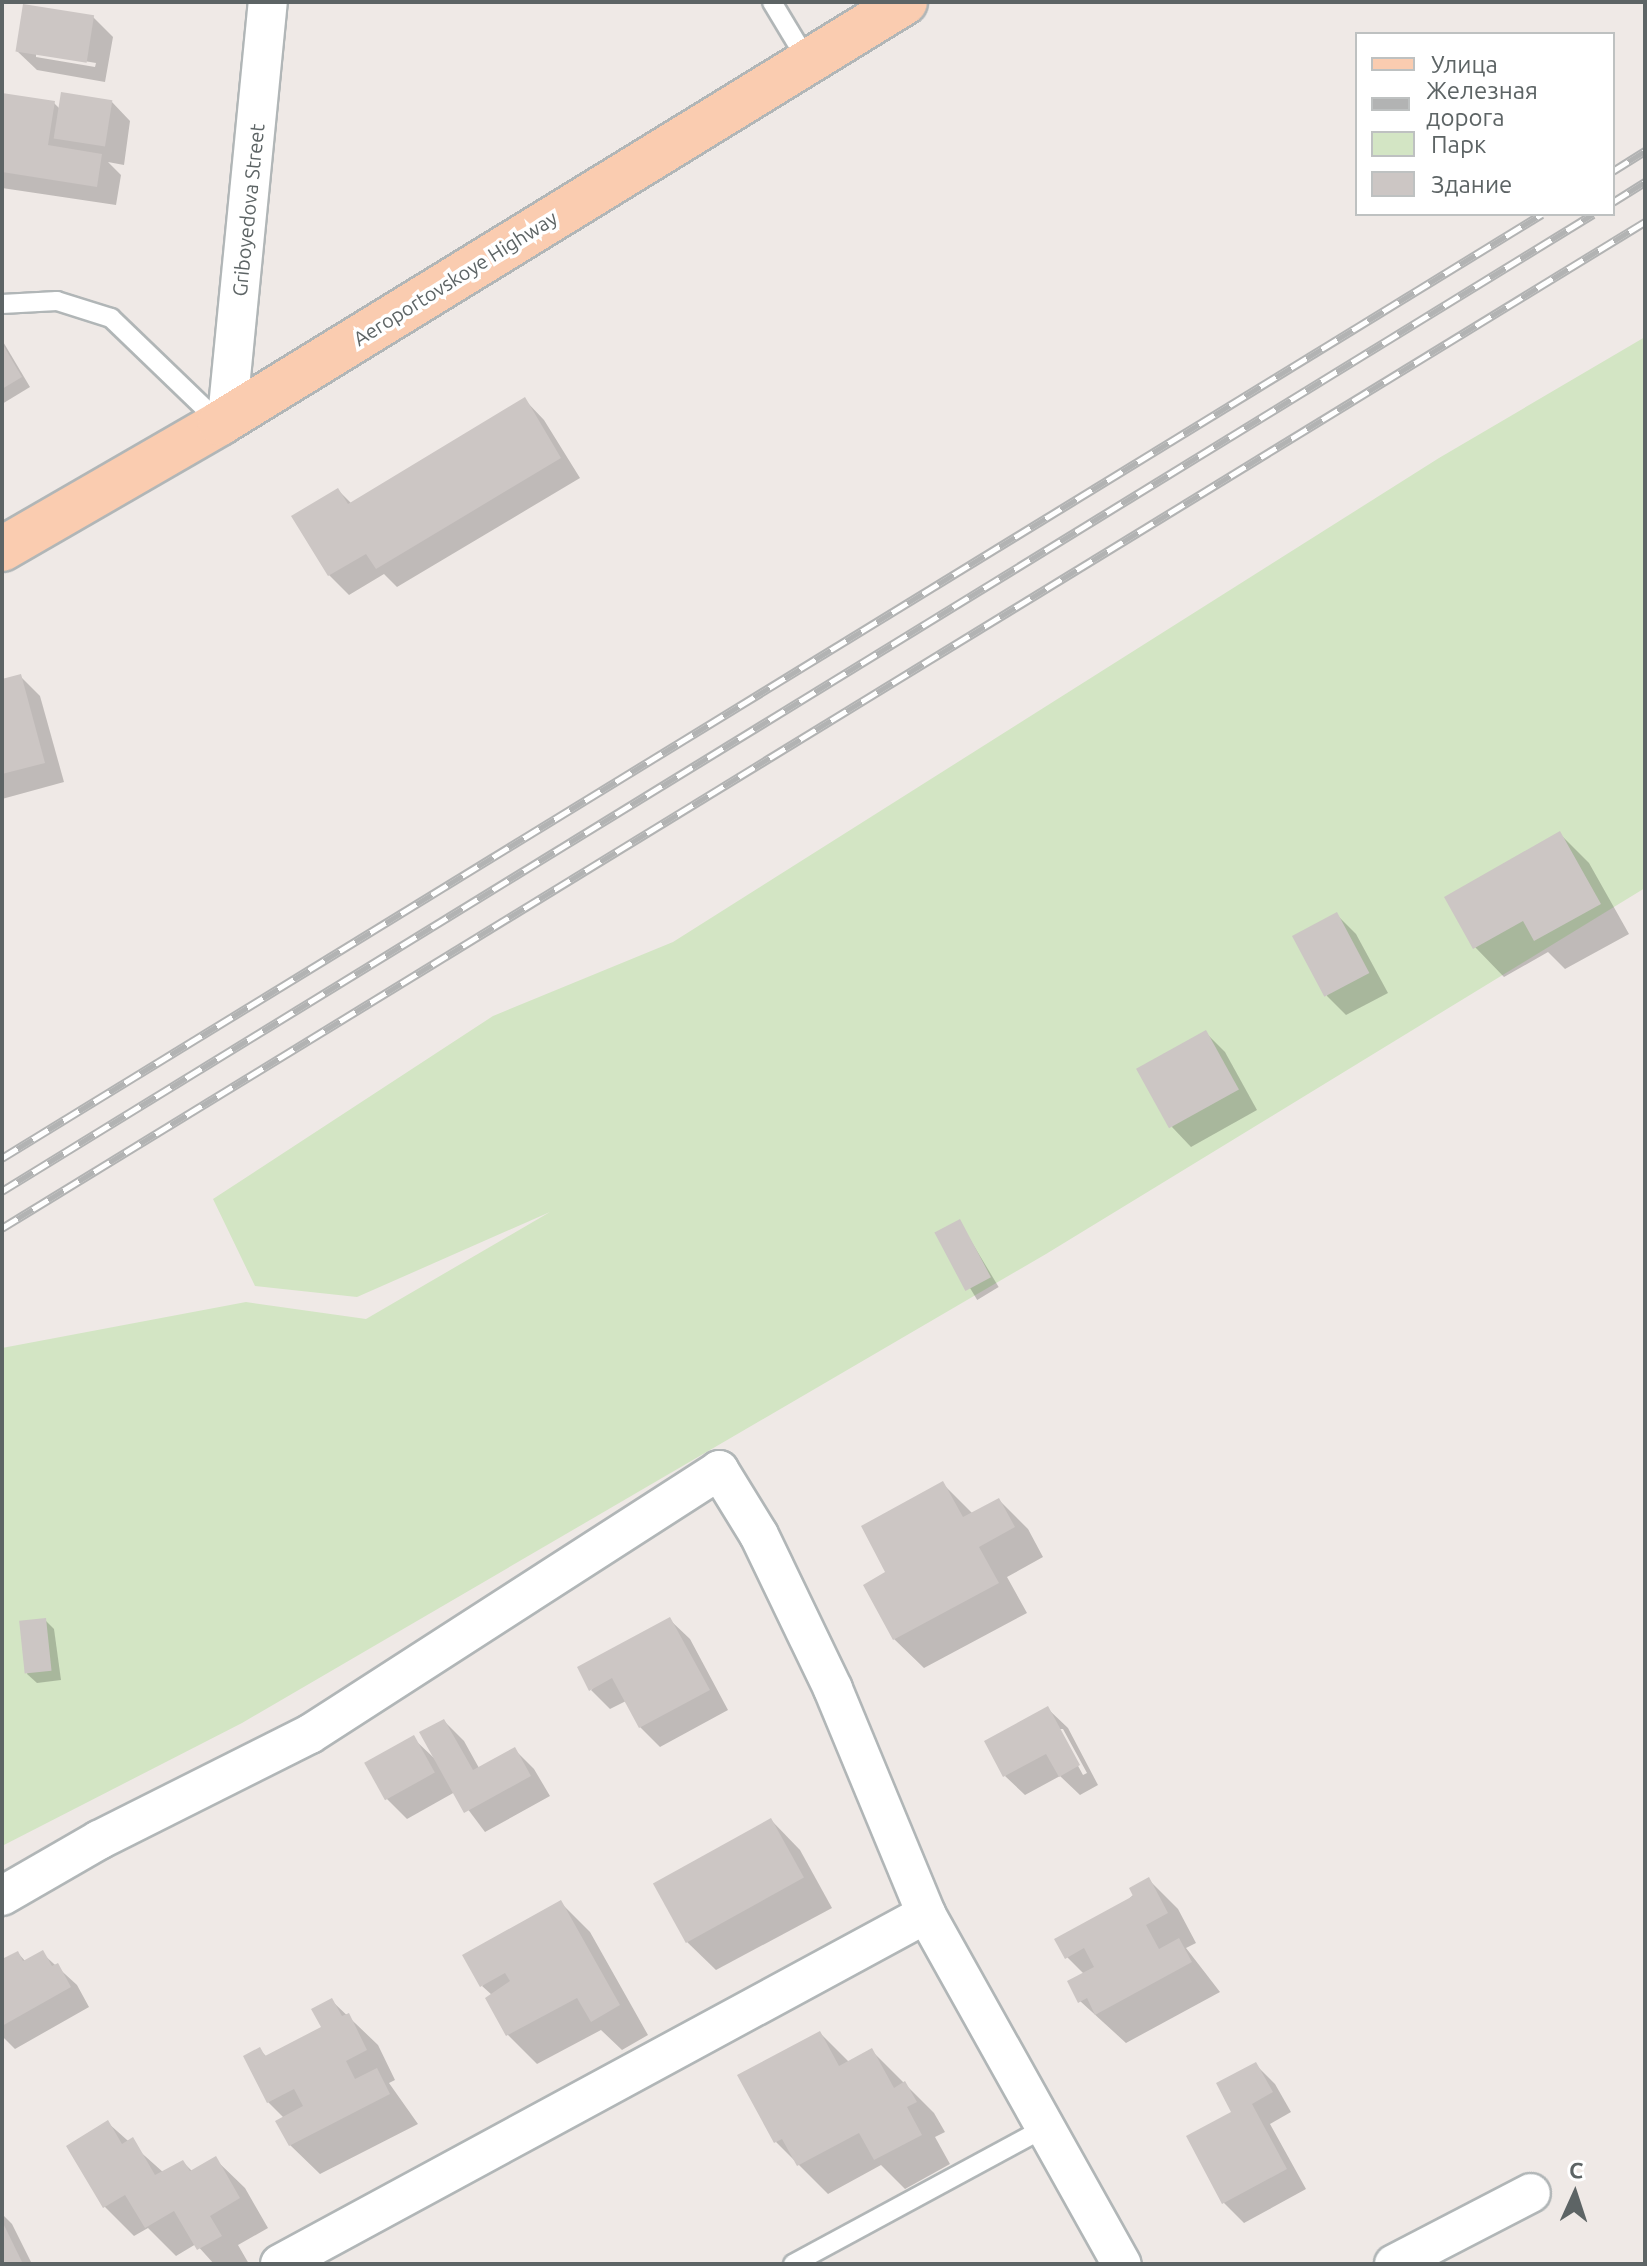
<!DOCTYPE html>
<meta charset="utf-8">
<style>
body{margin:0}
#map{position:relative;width:1647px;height:2266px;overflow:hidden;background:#efe9e6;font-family:Ubuntu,sans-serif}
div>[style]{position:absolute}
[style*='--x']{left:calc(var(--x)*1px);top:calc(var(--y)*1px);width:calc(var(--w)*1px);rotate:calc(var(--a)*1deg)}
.green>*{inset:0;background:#d3e5c4}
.shadow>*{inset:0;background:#0003;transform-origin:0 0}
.building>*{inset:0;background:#ccc6c4;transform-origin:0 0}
.roads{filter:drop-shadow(2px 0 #b1b6b7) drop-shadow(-2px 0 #b1b6b7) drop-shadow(0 2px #b1b6b7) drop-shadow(0 -2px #b1b6b7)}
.service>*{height:18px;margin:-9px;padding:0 9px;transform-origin:9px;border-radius:9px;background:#fff}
.minor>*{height:38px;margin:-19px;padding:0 19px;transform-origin:19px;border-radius:19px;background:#fff}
.primary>*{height:44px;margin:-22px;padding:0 22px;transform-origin:22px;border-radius:22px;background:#faccb0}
.rail>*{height:9px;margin-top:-4.5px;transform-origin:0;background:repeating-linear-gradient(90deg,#fff 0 18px,#b2b3b3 0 36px);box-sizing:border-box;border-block:2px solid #b2b3b3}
span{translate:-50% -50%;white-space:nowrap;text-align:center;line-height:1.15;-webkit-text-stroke:7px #fff;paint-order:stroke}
.street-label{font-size:20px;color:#5d6465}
.frame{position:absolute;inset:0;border:4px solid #5d6465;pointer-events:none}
.legend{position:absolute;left:1355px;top:32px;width:260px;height:184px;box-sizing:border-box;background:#fff;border:2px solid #bec1c1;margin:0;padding:10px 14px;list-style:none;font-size:24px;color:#5d6465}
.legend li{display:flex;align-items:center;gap:16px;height:40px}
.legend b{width:40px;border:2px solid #bec1c1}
.north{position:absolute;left:1535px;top:2154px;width:80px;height:80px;-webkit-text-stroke:6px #fff;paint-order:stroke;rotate:3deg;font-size:22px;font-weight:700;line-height:32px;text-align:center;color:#5d6465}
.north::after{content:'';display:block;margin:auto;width:28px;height:36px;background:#5d6465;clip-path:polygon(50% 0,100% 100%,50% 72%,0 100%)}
</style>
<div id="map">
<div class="green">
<i style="clip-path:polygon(1645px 337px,1645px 888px,1046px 1254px,242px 1723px,2px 1846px,2px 1348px,246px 1302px,366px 1319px,550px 1212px,357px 1297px,255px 1286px,213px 1199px,493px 1016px,673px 942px,1439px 458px)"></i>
</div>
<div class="shadow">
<i style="clip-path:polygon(evenodd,93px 17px,113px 37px,105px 82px,37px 70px,17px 51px,93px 17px,36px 53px,96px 63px,95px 67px,36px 57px,36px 53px)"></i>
<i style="clip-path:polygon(2px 95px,54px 103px,60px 109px,111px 101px,130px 121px,124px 165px,108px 162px,121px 175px,116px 205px,2px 188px)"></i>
<i style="clip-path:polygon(2px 340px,30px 387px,2px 404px)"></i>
<i style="clip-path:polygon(525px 400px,544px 420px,580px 478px,397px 587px,384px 574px,349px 595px,329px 575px,338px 490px,352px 504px)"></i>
<i style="clip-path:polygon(20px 676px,40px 696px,64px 782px,2px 799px,2px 681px)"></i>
<i style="clip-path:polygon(1560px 834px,1589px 863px,1629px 934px,1565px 969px,1548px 952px,1504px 977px,1475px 947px)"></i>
<i style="clip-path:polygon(1336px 914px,1356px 934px,1388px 993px,1346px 1015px,1327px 996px)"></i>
<i style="clip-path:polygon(1206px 1033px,1225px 1052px,1257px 1110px,1191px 1147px,1172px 1127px)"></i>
<i style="left:959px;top:1221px;width:77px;height:25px;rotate:59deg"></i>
<i style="clip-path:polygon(943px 1484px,973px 1514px,999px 1500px,1028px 1529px,1043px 1557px,1007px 1577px,1027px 1613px,924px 1668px,894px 1639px,888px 1573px)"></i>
<i style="clip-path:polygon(45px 1620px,54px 1629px,61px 1680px,37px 1683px,27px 1674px)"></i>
<i style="clip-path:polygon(670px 1620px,690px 1639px,728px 1710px,660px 1747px,640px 1727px,626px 1701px,610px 1709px,591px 1690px)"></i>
<i style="clip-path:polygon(evenodd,1048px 1709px,1068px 1728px,1098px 1785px,1080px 1795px,1060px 1776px,1025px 1795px,1005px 1776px,1048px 1709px,1058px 1729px,1063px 1729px,1087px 1773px,1083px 1775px,1058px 1729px)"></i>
<i style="clip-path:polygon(444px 1721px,464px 1741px,479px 1768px,515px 1750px,534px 1769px,550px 1796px,485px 1832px,455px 1792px,407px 1819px,387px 1799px,367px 1763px,413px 1738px,436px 1760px)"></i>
<i style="clip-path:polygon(771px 1820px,800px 1850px,832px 1908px,716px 1970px,686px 1941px)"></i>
<i style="clip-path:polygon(1149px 1880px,1178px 1909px,1196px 1943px,1186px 1948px,1220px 1992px,1126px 2043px,1080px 2001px,1084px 1974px,1067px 1957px)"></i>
<i style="clip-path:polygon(561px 1903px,590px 1932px,648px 2035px,622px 2050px,601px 2030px,537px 2064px,508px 2035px,487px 1998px,492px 1995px,482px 1986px)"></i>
<i style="clip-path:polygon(18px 1953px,26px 1962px,42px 1953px,77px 1985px,89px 2007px,15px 2049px,2px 2036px,2px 1962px)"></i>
<i style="clip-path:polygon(332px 2001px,378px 2045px,395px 2080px,389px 2083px,418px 2124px,320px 2174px,290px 2145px,284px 2118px,268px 2102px,260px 2050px,267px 2057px,323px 2028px)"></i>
<i style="clip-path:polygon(820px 2033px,849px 2062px,871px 2050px,934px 2113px,945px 2132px,935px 2137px,950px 2164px,905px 2189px,881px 2165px,828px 2194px,776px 2142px)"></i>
<i style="clip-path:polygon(1256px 2065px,1275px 2084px,1291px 2112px,1270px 2124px,1306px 2189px,1244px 2223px,1224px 2203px,1188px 2137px,1234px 2113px)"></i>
<i style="clip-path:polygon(108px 2123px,164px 2173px,183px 2162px,193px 2172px,215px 2159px,245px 2188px,268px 2228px,238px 2245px,249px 2264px,214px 2264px,196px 2244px,176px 2256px,148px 2228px,134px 2236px,105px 2207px)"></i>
<i style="clip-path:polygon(2px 2214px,12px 2224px,32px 2264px,2px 2264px)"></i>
</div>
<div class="building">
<i style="left:23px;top:4px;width:72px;height:48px;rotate:9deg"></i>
<i style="left:61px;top:92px;width:52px;height:47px;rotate:9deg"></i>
<i style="clip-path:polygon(2px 93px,55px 101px,48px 145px,102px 154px,97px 187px,2px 172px)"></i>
<i style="clip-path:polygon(2px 343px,22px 377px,2px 389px)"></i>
<i style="clip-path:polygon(525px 397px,561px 458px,376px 569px,366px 554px,328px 576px,291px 516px,338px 488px,348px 504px)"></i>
<i style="clip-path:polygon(21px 674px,45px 763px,2px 774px,2px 679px)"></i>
<i style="clip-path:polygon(1560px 831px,1601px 904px,1534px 941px,1523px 921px,1473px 949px,1444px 897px)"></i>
<i style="left:1337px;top:912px;width:69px;height:51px;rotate:62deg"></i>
<i style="left:1206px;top:1030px;width:68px;height:80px;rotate:61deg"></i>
<i style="left:960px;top:1219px;width:66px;height:29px;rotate:62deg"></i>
<i style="clip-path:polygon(943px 1481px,963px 1517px,999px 1498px,1015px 1527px,979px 1547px,999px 1583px,893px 1640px,863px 1585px,885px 1572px,861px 1526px)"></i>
<i style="clip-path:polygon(670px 1617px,710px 1690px,639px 1728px,612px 1678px,589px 1691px,577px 1667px)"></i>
<i style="left:46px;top:1618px;width:53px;height:27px;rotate:84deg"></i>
<i style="clip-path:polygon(1048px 1706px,1080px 1765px,1059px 1777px,1046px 1754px,1003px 1777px,984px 1741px)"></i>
<i style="clip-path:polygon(444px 1719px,473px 1770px,515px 1747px,531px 1776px,464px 1813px,419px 1732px)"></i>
<i style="left:414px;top:1735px;width:43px;height:57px;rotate:61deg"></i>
<i style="left:771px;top:1818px;width:68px;height:135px;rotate:61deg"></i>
<i style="clip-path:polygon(1149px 1877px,1168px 1913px,1146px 1925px,1159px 1949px,1179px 1938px,1192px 1962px,1095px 2015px,1087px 1998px,1078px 2003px,1067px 1981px,1094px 1967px,1084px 1948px,1065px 1959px,1054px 1939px,1133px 1896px,1129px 1888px)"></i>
<i style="clip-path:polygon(561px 1900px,620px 2005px,591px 2022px,577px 1998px,506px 2036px,485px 1998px,510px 1981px,505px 1973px,480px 1987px,462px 1955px)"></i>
<i style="clip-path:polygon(43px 1950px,52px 1966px,58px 1963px,71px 1987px,2px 2026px,2px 1959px,18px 1951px,23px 1961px)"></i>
<i style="clip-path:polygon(332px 1998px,342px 2016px,349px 2013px,367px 2050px,346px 2061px,355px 2079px,377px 2068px,390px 2094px,289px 2146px,275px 2121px,303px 2106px,294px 2089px,267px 2103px,243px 2056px,260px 2047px,265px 2056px,321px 2027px,311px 2009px)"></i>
<i style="clip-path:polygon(820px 2031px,839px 2066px,872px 2048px,894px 2088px,905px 2081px,917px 2102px,907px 2107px,922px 2135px,874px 2160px,859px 2133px,797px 2166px,782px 2139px,774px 2143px,737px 2075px)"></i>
<i style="clip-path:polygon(1256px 2062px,1273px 2092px,1252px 2104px,1287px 2169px,1222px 2204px,1186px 2136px,1231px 2112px,1216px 2083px)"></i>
<i style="clip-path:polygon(108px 2120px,122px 2144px,133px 2137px,155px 2175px,183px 2160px,190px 2171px,216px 2156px,240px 2198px,210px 2216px,222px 2236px,197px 2250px,174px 2211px,145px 2228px,125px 2195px,103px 2208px,66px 2146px)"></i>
<i style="clip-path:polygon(2px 2221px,23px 2264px,2px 2264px)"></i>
</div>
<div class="roads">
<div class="service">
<i style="--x:772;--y:2;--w:70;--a:59"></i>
<i style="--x:2;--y:304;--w:55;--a:-3.1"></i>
<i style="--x:57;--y:301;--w:57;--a:17.5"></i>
<i style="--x:111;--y:318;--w:151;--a:43.9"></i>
<i style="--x:793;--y:2264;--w:286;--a:-28.4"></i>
</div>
<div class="minor">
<i style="--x:227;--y:418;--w:418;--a:-84.4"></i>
<i style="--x:2;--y:1896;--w:112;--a:-30"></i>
<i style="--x:99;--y:1840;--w:236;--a:-26.7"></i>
<i style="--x:310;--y:1734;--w:487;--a:-32.8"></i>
<i style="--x:719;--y:1470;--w:76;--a:58.4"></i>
<i style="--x:759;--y:1535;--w:171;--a:64.3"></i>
<i style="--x:833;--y:1689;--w:243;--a:67.5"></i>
<i style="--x:926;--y:1914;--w:401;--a:60.8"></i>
<i style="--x:280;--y:2264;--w:735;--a:-28.45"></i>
<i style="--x:1394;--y:2264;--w:154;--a:-27.4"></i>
</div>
<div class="primary">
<i style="--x:2;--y:549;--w:252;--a:-30"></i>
<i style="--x:220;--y:423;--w:804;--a:-31.57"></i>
</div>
</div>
<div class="rail">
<i style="--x:1613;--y:171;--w:38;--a:-32"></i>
<i style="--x:1613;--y:202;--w:38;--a:-32"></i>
<i style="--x:2;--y:1158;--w:1806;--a:-31.51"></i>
<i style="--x:2;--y:1191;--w:1867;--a:-31.55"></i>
<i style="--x:2;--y:1228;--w:1927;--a:-31.48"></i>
</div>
<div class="street-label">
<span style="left:248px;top:210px;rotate:-84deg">Griboyedova Street</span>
<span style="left:455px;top:278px;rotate:-32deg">Aeroportovskoye Highway</span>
</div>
<div class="frame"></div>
<ul class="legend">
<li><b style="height:10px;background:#faccb0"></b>Улица</li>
<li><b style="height:10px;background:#b2b3b3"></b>Железная дорога</li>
<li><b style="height:22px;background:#d3e5c4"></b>Парк</li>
<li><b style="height:22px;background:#ccc6c4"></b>Здание</li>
</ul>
<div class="north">С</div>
</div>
